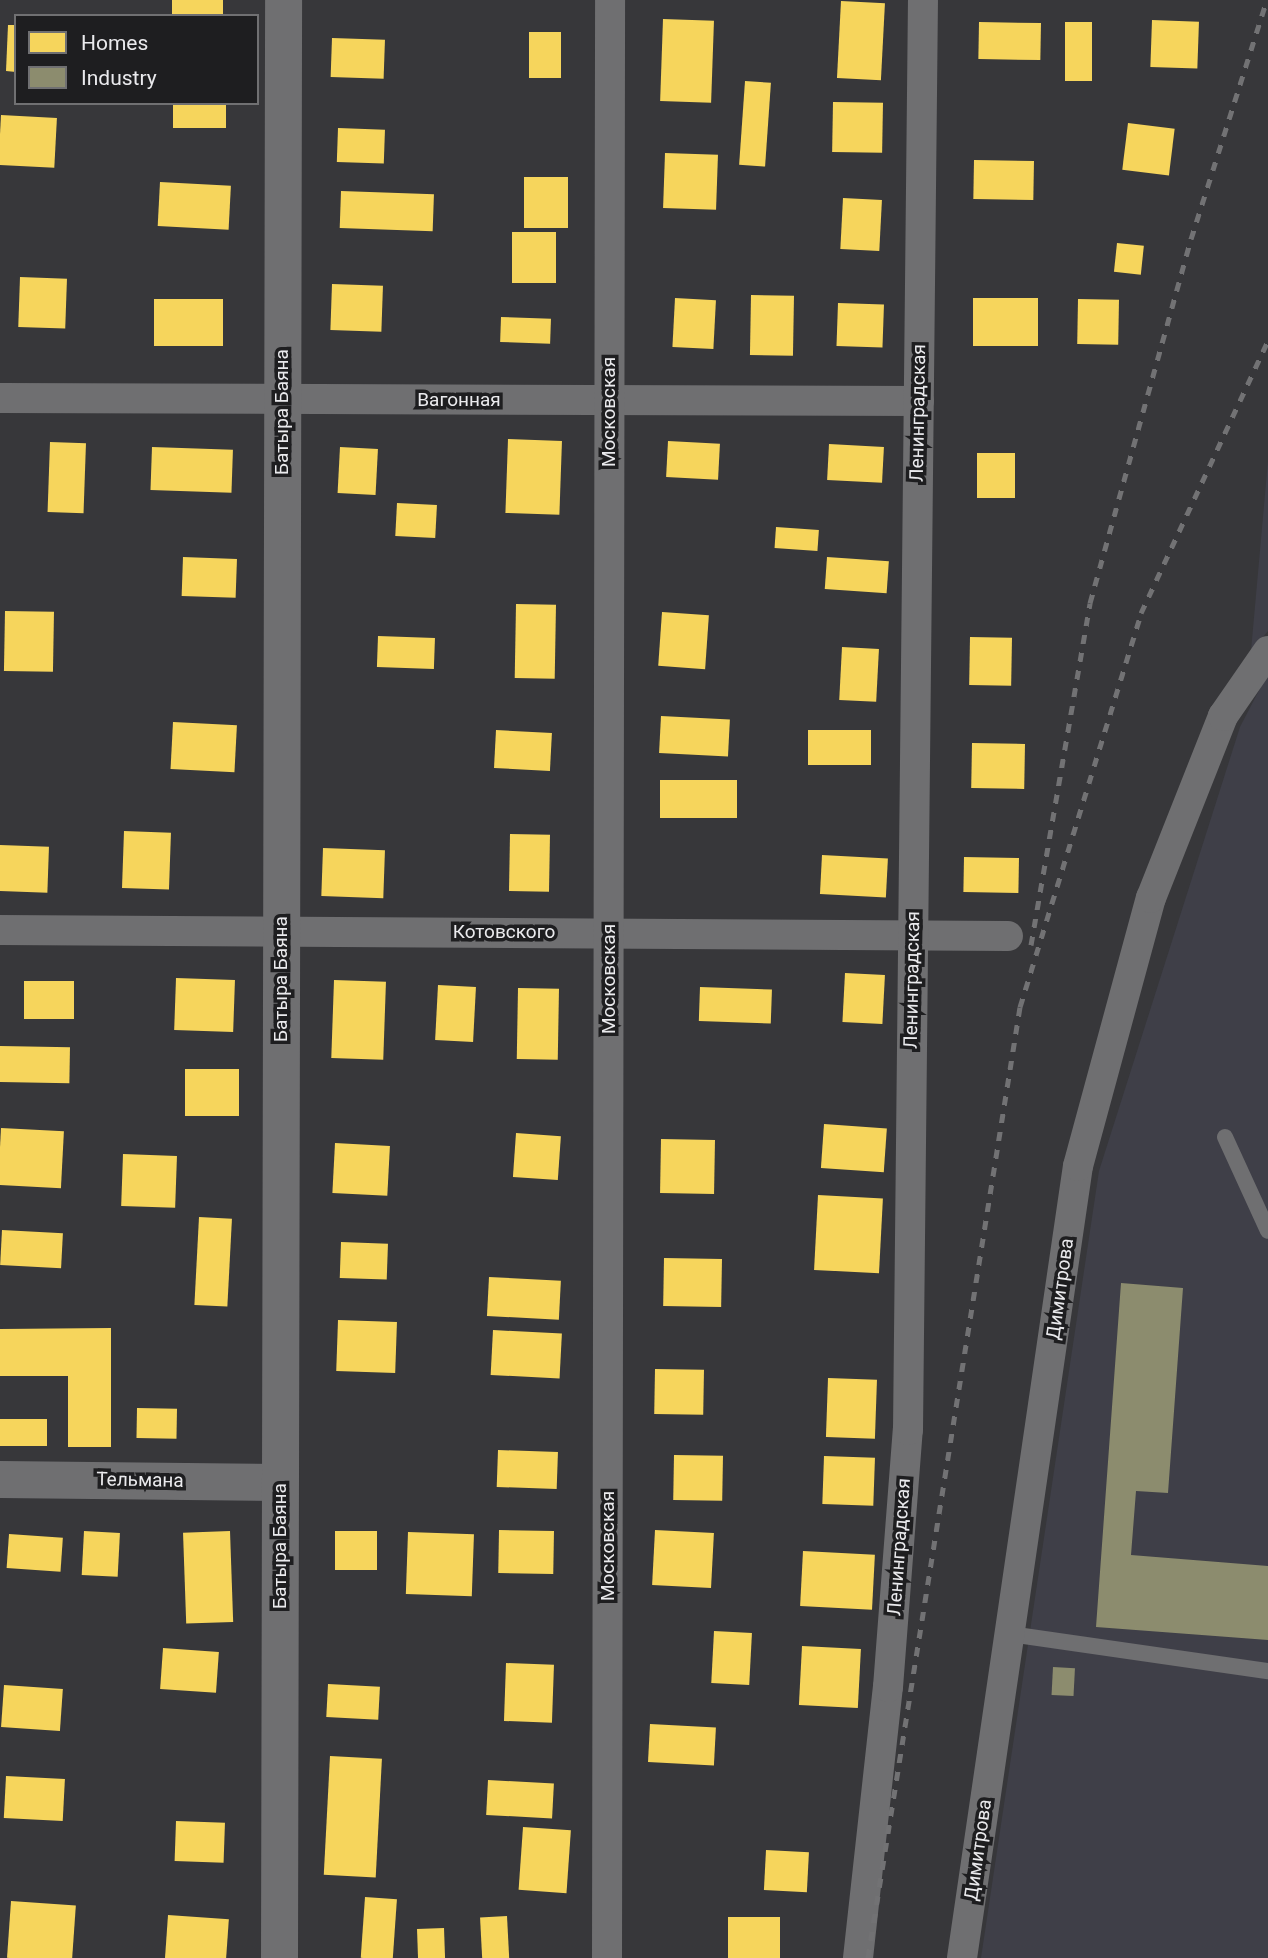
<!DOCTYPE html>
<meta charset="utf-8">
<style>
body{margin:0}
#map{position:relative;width:1268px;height:1958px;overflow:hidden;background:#37373a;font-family:Roboto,sans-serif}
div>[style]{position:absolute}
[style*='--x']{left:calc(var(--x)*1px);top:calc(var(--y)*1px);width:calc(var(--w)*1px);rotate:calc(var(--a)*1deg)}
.built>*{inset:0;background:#3f3f48}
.homes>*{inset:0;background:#f6d55c;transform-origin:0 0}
.industry>*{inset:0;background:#8c8c6e;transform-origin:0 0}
.service>*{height:16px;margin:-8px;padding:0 8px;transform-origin:8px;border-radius:8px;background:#6f6f71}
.minor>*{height:30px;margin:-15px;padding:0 15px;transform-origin:15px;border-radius:15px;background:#6f6f71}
.tertiary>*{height:37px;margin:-18.5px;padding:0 18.5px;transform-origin:18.5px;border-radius:18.5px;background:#6f6f71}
.rail>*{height:5px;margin-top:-2.5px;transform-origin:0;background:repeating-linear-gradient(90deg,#727274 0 9px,transparent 0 18px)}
span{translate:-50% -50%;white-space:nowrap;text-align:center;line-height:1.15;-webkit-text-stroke:7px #1e1e20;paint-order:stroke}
.street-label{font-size:19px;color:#eaeaed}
.legend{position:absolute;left:14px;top:14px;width:245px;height:91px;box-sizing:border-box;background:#1e1e20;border:2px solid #707072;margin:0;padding:9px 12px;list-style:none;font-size:21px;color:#eaeaed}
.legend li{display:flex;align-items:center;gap:14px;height:35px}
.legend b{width:35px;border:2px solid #707072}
</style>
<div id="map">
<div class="built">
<i style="clip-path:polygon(1268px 461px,1268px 631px,1251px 651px)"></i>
<i style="clip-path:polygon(1268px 673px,1268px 1958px,981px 1958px,1099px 1171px,1240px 727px)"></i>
</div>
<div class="homes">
<i style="left:172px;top:0;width:51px;height:16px"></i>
<i style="left:841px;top:1px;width:44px;height:77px;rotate:3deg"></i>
<i style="left:663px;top:19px;width:51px;height:82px;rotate:2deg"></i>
<i style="left:1152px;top:20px;width:47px;height:47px;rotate:2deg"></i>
<i style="left:979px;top:22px;width:62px;height:37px;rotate:1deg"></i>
<i style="left:1065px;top:22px;width:27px;height:59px"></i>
<i style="clip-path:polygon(8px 25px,16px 25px,16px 72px,6px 71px)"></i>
<i style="left:529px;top:32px;width:32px;height:46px"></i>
<i style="left:332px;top:38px;width:53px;height:39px;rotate:2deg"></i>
<i style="left:745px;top:81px;width:26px;height:84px;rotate:4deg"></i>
<i style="left:833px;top:102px;width:50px;height:50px;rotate:1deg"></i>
<i style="left:173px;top:103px;width:53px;height:25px"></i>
<i style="left:1px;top:115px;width:56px;height:50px;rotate:3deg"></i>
<i style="left:1128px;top:123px;width:47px;height:47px;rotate:7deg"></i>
<i style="left:338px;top:128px;width:47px;height:34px;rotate:2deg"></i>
<i style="left:665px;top:153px;width:53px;height:55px;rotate:2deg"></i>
<i style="left:974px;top:160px;width:60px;height:39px;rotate:1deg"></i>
<i style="left:524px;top:177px;width:44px;height:51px"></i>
<i style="left:160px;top:182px;width:71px;height:44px;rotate:3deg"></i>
<i style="left:341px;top:191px;width:93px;height:37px;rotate:2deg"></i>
<i style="left:843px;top:198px;width:39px;height:51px;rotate:3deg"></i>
<i style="left:512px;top:232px;width:44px;height:51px"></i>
<i style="left:1117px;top:243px;width:27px;height:29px;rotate:6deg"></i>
<i style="left:20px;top:277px;width:47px;height:50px;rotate:2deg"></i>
<i style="left:332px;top:284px;width:51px;height:46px;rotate:2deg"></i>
<i style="left:751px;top:295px;width:43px;height:60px;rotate:1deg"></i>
<i style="left:675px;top:298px;width:41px;height:49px;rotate:3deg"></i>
<i style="left:973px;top:298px;width:65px;height:48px"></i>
<i style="left:223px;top:299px;width:47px;height:69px;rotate:90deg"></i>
<i style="left:1078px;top:299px;width:41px;height:45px;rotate:1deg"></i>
<i style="left:838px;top:303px;width:46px;height:43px;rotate:2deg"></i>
<i style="left:501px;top:317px;width:50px;height:25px;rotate:2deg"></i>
<i style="left:508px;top:439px;width:54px;height:74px;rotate:2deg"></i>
<i style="left:668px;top:441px;width:52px;height:36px;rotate:3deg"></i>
<i style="left:50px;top:442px;width:36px;height:70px;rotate:2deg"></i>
<i style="left:829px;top:444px;width:55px;height:36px;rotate:3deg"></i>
<i style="left:152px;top:447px;width:81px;height:43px;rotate:2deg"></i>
<i style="left:340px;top:447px;width:38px;height:46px;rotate:3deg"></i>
<i style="left:977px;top:453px;width:38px;height:45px"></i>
<i style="left:397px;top:503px;width:40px;height:33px;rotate:3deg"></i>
<i style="left:776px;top:527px;width:43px;height:21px;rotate:4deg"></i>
<i style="left:183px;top:557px;width:54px;height:39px;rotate:2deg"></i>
<i style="left:827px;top:557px;width:62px;height:32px;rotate:4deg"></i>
<i style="left:516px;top:604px;width:40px;height:74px;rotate:1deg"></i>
<i style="left:5px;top:611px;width:49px;height:60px;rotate:1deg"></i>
<i style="left:662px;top:612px;width:47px;height:54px;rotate:4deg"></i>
<i style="left:378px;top:636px;width:57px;height:31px;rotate:2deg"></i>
<i style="left:970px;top:637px;width:42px;height:48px;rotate:1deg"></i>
<i style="left:842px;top:647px;width:37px;height:53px;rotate:3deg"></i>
<i style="left:661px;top:716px;width:69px;height:37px;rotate:3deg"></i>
<i style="left:173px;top:722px;width:64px;height:47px;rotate:3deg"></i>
<i style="left:496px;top:730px;width:56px;height:38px;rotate:3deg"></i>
<i style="left:808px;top:730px;width:63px;height:35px"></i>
<i style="left:972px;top:743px;width:53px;height:45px;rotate:1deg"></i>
<i style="left:737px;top:780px;width:38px;height:77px;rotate:90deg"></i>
<i style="left:124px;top:831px;width:47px;height:57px;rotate:2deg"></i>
<i style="left:510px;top:834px;width:40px;height:57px;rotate:1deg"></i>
<i style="left:0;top:845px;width:49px;height:46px;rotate:2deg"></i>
<i style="left:323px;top:848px;width:62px;height:48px;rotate:2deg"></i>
<i style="left:822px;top:855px;width:66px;height:39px;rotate:3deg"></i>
<i style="left:964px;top:857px;width:55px;height:35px;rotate:1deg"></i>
<i style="left:845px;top:973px;width:40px;height:49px;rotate:3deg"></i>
<i style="left:176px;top:978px;width:59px;height:52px;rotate:2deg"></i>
<i style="left:334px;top:980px;width:52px;height:78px;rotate:2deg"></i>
<i style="left:24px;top:981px;width:50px;height:38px"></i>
<i style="left:438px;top:985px;width:38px;height:55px;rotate:3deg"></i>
<i style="left:700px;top:987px;width:72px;height:34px;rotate:2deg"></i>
<i style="left:518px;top:988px;width:41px;height:71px;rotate:1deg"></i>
<i style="left:0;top:1046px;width:70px;height:36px;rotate:1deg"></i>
<i style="left:185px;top:1069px;width:54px;height:47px"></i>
<i style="left:824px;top:1124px;width:63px;height:44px;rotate:4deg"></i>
<i style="left:1px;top:1128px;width:63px;height:57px;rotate:3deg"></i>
<i style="left:516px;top:1133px;width:45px;height:44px;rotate:4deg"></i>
<i style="left:661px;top:1139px;width:54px;height:54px;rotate:1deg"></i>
<i style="left:335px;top:1143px;width:55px;height:50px;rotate:3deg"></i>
<i style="left:123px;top:1154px;width:54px;height:52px;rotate:2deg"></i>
<i style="left:818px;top:1195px;width:65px;height:75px;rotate:3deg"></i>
<i style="left:199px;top:1217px;width:33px;height:88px;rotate:3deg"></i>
<i style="left:2px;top:1230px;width:61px;height:35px;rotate:3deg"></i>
<i style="left:341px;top:1242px;width:47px;height:36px;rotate:2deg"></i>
<i style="left:664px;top:1258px;width:58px;height:48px;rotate:1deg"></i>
<i style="left:489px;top:1277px;width:72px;height:39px;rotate:3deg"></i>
<i style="left:338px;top:1320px;width:59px;height:51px;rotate:2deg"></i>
<i style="clip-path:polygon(111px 1328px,111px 1447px,68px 1447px,68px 1376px,0 1376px,0 1329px)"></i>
<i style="left:493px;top:1330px;width:69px;height:45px;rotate:3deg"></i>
<i style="left:655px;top:1369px;width:49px;height:45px;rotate:1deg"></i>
<i style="left:828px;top:1378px;width:49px;height:59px;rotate:2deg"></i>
<i style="left:137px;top:1408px;width:40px;height:30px;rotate:1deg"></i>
<i style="left:47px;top:1419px;width:27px;height:47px;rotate:90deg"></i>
<i style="left:498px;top:1450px;width:60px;height:37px;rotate:2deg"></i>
<i style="left:674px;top:1455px;width:49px;height:45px;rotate:1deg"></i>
<i style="left:824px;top:1456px;width:51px;height:48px;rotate:2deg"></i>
<i style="left:499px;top:1530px;width:55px;height:43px;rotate:1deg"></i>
<i style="left:655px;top:1530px;width:59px;height:55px;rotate:3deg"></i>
<i style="left:84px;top:1531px;width:36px;height:44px;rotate:3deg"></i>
<i style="left:230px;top:1531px;width:91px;height:47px;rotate:88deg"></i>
<i style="left:335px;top:1531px;width:42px;height:39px"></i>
<i style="left:408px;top:1532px;width:66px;height:62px;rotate:2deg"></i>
<i style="left:9px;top:1534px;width:54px;height:34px;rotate:4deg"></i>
<i style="left:803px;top:1551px;width:72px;height:55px;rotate:3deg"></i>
<i style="left:714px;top:1631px;width:38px;height:52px;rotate:3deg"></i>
<i style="left:802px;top:1646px;width:59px;height:59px;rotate:3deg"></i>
<i style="left:163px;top:1648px;width:56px;height:41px;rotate:4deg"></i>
<i style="left:506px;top:1663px;width:48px;height:58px;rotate:2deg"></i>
<i style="left:328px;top:1684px;width:52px;height:33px;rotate:3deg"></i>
<i style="left:4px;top:1685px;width:59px;height:42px;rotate:4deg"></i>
<i style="left:650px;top:1724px;width:66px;height:38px;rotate:3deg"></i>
<i style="left:330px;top:1756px;width:52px;height:119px;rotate:3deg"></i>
<i style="left:6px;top:1776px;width:59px;height:42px;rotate:3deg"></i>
<i style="left:488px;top:1780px;width:66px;height:35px;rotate:3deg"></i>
<i style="left:176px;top:1821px;width:49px;height:40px;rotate:2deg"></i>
<i style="left:523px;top:1827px;width:48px;height:63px;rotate:4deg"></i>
<i style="left:766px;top:1850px;width:43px;height:40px;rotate:3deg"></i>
<i style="left:365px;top:1897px;width:32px;height:61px;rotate:4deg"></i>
<i style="left:11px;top:1901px;width:65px;height:57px;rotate:4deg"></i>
<i style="left:168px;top:1915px;width:61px;height:43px;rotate:4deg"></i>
<i style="left:507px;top:1916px;width:42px;height:27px;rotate:87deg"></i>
<i style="left:728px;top:1917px;width:52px;height:41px"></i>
<i style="left:444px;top:1928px;width:30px;height:27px;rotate:88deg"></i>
</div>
<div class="industry">
<i style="clip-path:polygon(1121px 1283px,1183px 1288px,1168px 1493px,1136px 1491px,1131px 1555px,1268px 1566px,1268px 1640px,1096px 1627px)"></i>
<i style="left:1053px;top:1667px;width:22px;height:28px;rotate:3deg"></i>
</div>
<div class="service">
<i style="--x:1225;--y:1137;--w:103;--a:65.4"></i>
<i style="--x:1010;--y:1634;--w:261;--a:8.2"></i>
</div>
<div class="minor">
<i style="--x:0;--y:398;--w:919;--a:0.19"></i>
<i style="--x:0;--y:930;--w:1008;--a:0.34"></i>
<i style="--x:607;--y:1958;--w:1958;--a:-89.91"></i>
<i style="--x:858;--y:1958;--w:273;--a:-83.7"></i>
<i style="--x:888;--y:1687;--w:258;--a:-85.6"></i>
<i style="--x:908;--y:1430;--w:1430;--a:-89.4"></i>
<i style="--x:962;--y:1958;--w:800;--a:-81.67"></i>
<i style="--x:1078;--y:1166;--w:278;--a:-74.8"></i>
<i style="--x:1151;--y:898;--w:196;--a:-68.4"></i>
<i style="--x:1223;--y:716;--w:79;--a:-55.3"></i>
</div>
<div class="tertiary">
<i style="--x:0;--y:1479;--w:280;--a:0.6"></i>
<i style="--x:279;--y:1958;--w:1958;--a:-89.88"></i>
</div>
<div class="rail">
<i style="--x:1031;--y:945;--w:347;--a:-80.2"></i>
<i style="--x:1090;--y:603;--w:378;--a:-74.5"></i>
<i style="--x:1191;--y:239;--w:251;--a:-72.4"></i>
<i style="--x:868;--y:1958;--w:963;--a:-80.92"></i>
<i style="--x:1020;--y:1007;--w:412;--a:-72.9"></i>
<i style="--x:1141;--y:613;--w:300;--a:-65"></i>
</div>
<div class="street-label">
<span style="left:459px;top:400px">Вагонная</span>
<span style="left:282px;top:412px;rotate:-90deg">Батыра Баяна</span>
<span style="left:609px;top:412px;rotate:-90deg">Московская</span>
<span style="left:918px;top:413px;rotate:-89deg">Ленинградская</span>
<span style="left:504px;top:932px">Котовского</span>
<span style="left:281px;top:979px;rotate:-90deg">Батыра Баяна</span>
<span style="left:609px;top:979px;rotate:-90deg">Московская</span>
<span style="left:912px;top:980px;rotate:-89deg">Ленинградская</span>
<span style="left:1060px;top:1289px;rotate:-82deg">Димитрова</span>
<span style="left:140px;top:1480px;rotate:1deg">Тельмана</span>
<span style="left:280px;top:1546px;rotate:-90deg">Батыра Баяна</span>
<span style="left:608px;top:1546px;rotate:-90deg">Московская</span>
<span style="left:899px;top:1547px;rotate:-86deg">Ленинградская</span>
<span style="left:978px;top:1850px;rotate:-82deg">Димитрова</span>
</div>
<ul class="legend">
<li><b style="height:19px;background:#f6d55c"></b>Homes</li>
<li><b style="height:19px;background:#8c8c6e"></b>Industry</li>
</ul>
</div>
